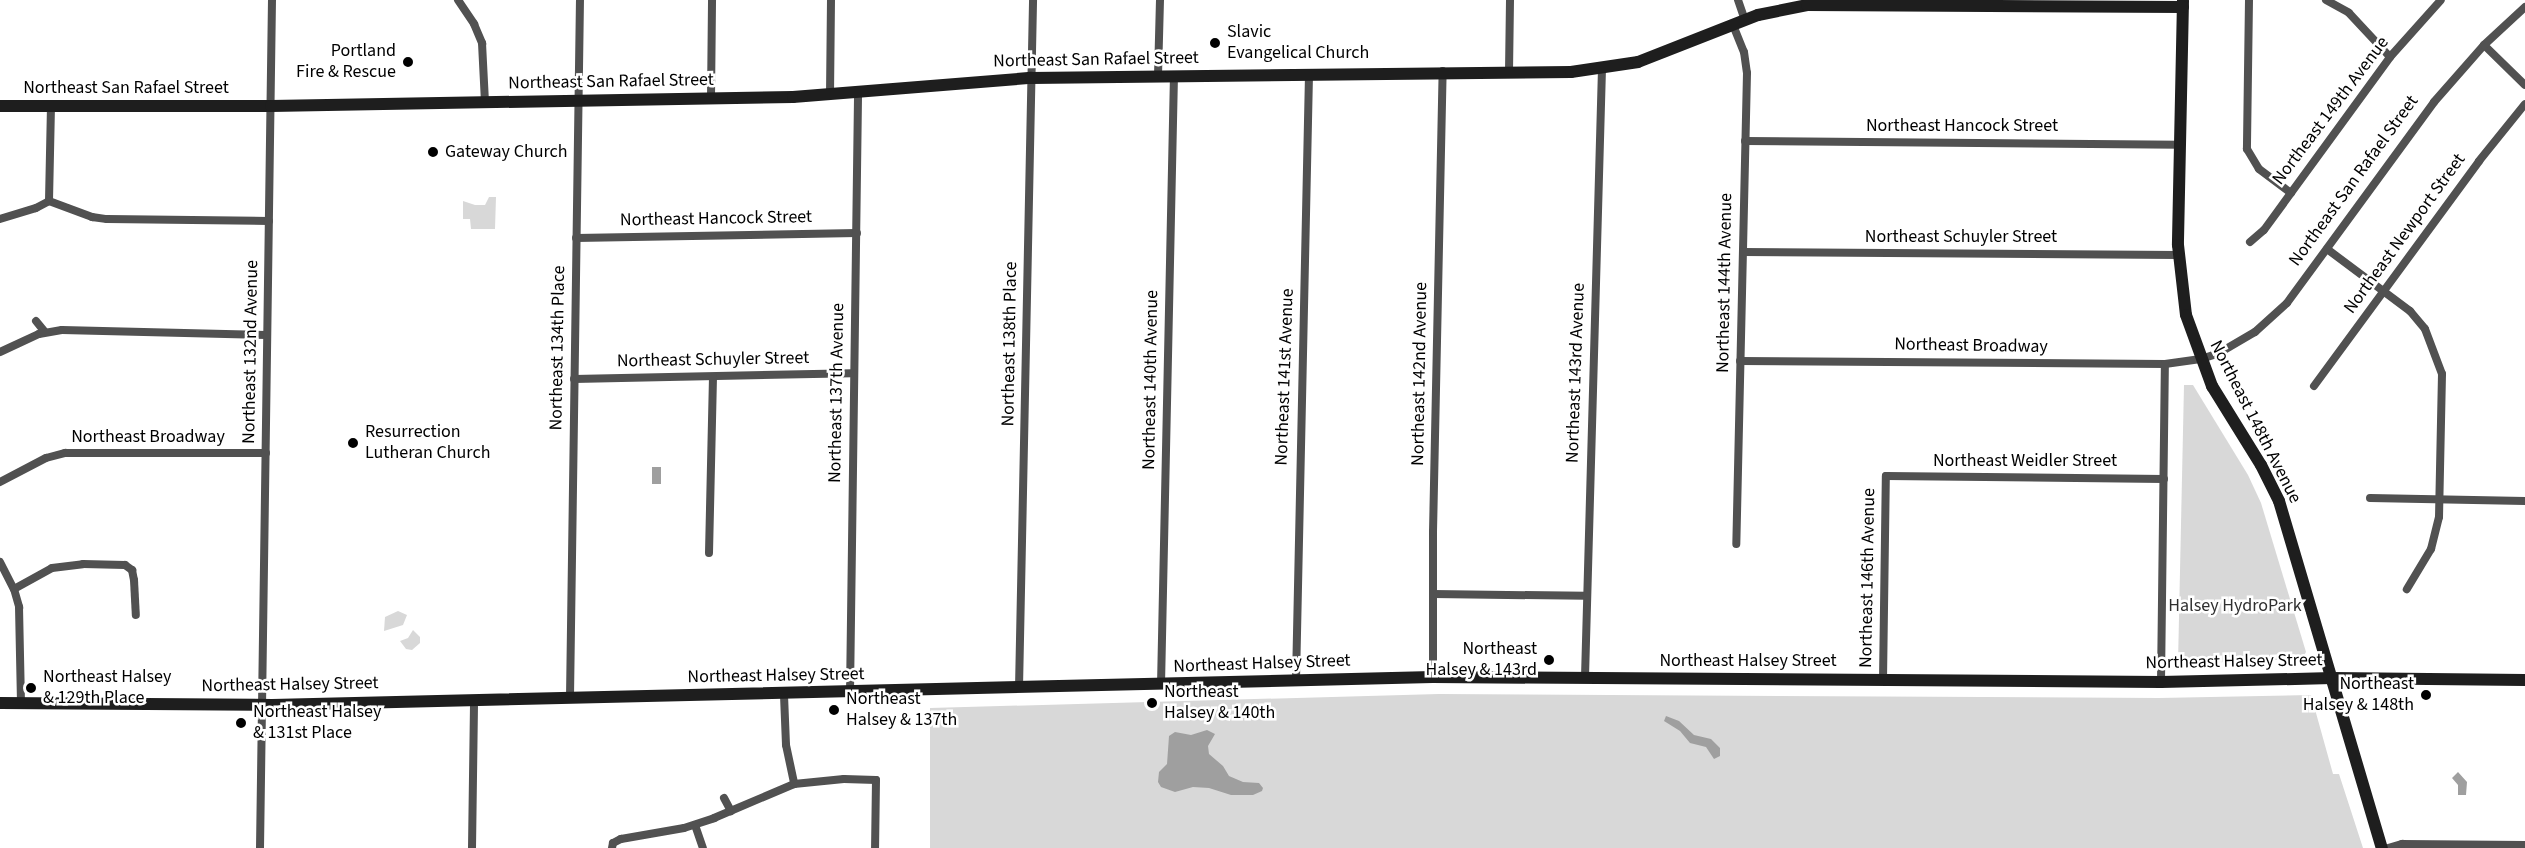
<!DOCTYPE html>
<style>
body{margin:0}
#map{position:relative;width:2525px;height:848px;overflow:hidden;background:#fff;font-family:"Source Sans 3",sans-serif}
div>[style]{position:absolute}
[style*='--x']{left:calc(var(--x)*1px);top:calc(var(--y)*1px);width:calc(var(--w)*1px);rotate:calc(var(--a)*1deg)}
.green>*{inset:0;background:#d8d8d8}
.water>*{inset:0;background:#9f9f9f;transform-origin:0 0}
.street>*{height:8px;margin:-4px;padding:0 4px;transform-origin:4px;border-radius:4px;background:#515151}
.secondary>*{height:12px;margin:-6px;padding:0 6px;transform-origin:6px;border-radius:6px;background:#1e1e1e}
.dots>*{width:16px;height:16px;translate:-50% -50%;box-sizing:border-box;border:3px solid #fff;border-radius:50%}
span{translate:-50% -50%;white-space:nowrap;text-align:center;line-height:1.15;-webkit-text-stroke:5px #fff;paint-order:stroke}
.poi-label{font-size:18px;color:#000}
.left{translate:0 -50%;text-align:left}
.right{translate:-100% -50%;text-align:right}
.street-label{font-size:18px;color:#000}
.park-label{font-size:18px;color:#2f2f2f}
</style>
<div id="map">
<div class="green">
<i style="clip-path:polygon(489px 197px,496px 197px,495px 229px,471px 229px,470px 219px,463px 219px,463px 201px,475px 205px,485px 205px)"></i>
<i style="clip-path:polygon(2184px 385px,2193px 385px,2248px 475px,2261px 503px,2306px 652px,2302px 659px,2178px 664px)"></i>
<i style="clip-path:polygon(398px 611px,407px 615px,403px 625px,384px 631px,385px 617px)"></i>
<i style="clip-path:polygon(413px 630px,420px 637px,420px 643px,412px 650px,406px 649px,400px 641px,408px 638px)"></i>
<i style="clip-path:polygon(1439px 694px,2159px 698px,2311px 695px,2333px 774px,2339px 774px,2363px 848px,930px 848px,930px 708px)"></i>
</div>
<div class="water">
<i style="left:652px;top:467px;width:9px;height:17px"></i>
<i style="clip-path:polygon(1666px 716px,1679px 721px,1694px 735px,1711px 739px,1720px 748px,1720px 756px,1714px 759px,1706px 747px,1690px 743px,1680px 731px,1664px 721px)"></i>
<i style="clip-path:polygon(1207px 730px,1215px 734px,1208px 746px,1209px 754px,1223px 766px,1229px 776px,1243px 782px,1259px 783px,1263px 788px,1262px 791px,1253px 795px,1231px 795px,1209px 788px,1193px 787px,1175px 792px,1161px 787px,1158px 782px,1159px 772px,1167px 764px,1169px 736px,1175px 732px,1191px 735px)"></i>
<i style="clip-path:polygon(2458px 772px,2467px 782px,2466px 795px,2458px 795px,2458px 785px,2452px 778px)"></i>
</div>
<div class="street">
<i style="--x:458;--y:0;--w:29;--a:56"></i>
<i style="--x:474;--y:24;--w:21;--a:67"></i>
<i style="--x:482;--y:43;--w:59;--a:87.1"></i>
<i style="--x:1738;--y:0;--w:21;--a:71"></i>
<i style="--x:2249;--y:0;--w:149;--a:90.8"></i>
<i style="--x:2247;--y:149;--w:23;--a:59"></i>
<i style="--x:2259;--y:169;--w:40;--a:37"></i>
<i style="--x:2326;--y:0;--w:26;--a:29"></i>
<i style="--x:2349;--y:13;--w:60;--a:47"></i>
<i style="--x:1733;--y:25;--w:29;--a:68"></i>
<i style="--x:1744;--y:52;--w:21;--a:82"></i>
<i style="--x:1747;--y:73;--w:471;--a:91.3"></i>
<i style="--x:2484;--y:45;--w:57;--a:44.3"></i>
<i style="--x:1509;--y:72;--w:72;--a:-89.2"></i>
<i style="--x:1158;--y:76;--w:76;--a:-88.5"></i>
<i style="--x:830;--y:95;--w:95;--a:-89.4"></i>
<i style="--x:711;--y:98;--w:98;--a:-89.4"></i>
<i style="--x:1745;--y:141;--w:435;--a:0.5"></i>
<i style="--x:49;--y:201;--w:95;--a:-88.8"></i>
<i style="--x:0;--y:219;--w:38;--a:-17"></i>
<i style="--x:36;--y:208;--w:15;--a:-28"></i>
<i style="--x:49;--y:201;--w:46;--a:20.4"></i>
<i style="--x:92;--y:217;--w:15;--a:8"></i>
<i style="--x:107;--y:219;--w:162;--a:0.7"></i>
<i style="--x:576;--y:238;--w:281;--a:-1"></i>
<i style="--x:2250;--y:242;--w:18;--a:-41"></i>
<i style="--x:2264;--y:230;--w:214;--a:-53.9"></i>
<i style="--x:2390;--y:57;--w:76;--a:-48.2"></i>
<i style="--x:2327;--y:249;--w:104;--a:36.8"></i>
<i style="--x:2410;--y:311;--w:23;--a:50"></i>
<i style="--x:2425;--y:329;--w:48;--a:69.3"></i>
<i style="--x:2442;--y:374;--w:143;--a:91.2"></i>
<i style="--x:2439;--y:517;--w:33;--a:104"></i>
<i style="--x:2431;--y:549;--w:47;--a:121"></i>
<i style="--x:1743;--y:252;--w:435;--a:0.4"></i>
<i style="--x:36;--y:321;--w:14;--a:51"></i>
<i style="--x:0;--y:352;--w:43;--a:-24.8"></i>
<i style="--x:39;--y:334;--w:23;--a:-10"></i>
<i style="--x:62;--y:330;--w:205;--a:1.4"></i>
<i style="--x:1740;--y:361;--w:425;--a:0.4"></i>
<i style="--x:2165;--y:364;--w:36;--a:-8"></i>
<i style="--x:2201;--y:359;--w:19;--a:-18"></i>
<i style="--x:2219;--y:353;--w:42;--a:-30.3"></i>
<i style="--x:2255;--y:332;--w:43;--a:-42.2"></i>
<i style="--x:2287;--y:303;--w:249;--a:-53.8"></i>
<i style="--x:2434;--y:102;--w:76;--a:-48.7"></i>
<i style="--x:2484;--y:45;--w:56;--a:-42.8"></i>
<i style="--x:574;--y:379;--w:278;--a:-1.2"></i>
<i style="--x:2314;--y:386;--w:279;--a:-53.7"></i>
<i style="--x:2479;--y:161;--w:73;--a:-51.1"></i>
<i style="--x:0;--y:482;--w:52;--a:-27.6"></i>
<i style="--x:46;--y:458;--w:20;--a:-15"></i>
<i style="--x:65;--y:453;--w:201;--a:0"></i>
<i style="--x:2370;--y:498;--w:155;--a:1.1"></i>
<i style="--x:709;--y:553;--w:176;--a:-88.7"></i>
<i style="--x:0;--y:562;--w:30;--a:63"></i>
<i style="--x:14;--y:589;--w:19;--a:74"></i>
<i style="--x:19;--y:607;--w:96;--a:88.8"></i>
<i style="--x:14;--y:589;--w:43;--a:-28.9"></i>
<i style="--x:52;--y:568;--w:31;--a:-7"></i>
<i style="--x:83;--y:564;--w:42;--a:1.4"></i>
<i style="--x:125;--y:565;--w:9;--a:36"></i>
<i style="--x:132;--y:570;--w:10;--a:79"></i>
<i style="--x:134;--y:580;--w:35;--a:87"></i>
<i style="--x:1433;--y:594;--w:153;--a:0.7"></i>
<i style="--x:1433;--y:677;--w:145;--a:-90"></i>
<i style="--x:1433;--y:532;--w:461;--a:-88.8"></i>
<i style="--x:1585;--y:677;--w:608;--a:-88.4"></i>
<i style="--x:1296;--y:680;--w:606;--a:-88.77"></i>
<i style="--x:1883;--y:680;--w:204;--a:-89.2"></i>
<i style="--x:1886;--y:476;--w:278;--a:0.6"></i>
<i style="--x:2161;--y:682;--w:318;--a:-89.3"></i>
<i style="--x:1161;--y:685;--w:609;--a:-88.78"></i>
<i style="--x:1019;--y:688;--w:688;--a:-88.83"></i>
<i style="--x:850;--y:693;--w:599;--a:-89.23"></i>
<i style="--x:784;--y:695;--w:50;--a:87.7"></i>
<i style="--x:786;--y:745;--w:40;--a:78"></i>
<i style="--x:570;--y:697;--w:697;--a:-89.18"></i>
<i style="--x:724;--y:798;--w:15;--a:62"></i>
<i style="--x:695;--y:825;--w:24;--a:71"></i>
<i style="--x:260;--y:848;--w:848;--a:-89.19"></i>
<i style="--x:472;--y:848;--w:149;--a:-89.2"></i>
<i style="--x:612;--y:848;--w:5;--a:-79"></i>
<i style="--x:613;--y:843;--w:9;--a:-27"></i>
<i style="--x:621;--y:839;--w:64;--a:-9.9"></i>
<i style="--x:684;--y:828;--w:32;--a:-18"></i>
<i style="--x:714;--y:818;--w:87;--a:-23"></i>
<i style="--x:794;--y:784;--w:50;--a:-5.7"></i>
<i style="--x:844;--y:779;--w:32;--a:2"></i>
<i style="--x:876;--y:780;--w:68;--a:90.8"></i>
<i style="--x:2388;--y:848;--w:15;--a:-16"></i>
<i style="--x:2402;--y:844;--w:123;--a:0.5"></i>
</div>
<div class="secondary">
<i style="--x:2183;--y:1;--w:244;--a:91.2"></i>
<i style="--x:2178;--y:245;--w:70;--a:83.5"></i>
<i style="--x:2186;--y:315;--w:76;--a:69.9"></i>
<i style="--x:2212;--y:386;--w:93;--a:58.2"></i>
<i style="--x:2261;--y:465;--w:40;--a:63.4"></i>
<i style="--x:2279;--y:501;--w:362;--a:73.5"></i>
<i style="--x:0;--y:106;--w:271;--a:0"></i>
<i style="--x:271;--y:106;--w:522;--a:-0.99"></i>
<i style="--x:793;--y:97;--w:239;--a:-4.6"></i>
<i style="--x:1031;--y:78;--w:540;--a:-0.64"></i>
<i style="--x:1571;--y:72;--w:68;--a:-8.5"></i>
<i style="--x:1638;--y:62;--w:129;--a:-21.4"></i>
<i style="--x:1758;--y:15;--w:50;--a:-11.5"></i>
<i style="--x:1807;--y:5;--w:376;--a:0.3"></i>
<i style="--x:0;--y:703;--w:272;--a:0.4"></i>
<i style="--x:272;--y:705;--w:1161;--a:-1.38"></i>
<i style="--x:1433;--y:677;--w:728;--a:0.39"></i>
<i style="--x:2161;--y:682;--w:171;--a:-1.3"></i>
<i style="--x:2332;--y:678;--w:193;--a:0.6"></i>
</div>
<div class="dots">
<i style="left:1215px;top:43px;background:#000"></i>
<i style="left:408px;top:62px;background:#000"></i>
<i style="left:433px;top:152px;background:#000"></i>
<i style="left:353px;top:443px;background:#000"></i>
<i style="left:1549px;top:660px;background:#000"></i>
<i style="left:31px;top:688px;background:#000"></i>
<i style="left:2426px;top:695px;background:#000"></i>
<i style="left:1152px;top:703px;background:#000"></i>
<i style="left:834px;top:710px;background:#000"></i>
<i style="left:241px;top:723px;background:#000"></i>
</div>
<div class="poi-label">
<span class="left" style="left:1227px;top:43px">Slavic<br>Evangelical Church</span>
<span class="right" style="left:396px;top:62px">Portland<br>Fire &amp; Rescue</span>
<span class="left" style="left:445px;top:152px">Gateway Church</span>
<span class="left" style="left:365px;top:443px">Resurrection<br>Lutheran Church</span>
<span class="right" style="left:1537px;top:660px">Northeast<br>Halsey &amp; 143rd</span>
<span class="left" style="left:43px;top:688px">Northeast Halsey<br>&amp; 129th Place</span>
<span class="right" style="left:2414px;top:695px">Northeast<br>Halsey &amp; 148th</span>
<span class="left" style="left:1164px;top:703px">Northeast<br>Halsey &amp; 140th</span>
<span class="left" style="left:846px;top:710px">Northeast<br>Halsey &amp; 137th</span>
<span class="left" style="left:253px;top:723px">Northeast Halsey<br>&amp; 131st Place</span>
</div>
<div class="street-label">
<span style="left:1096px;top:60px;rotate:-1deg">Northeast San Rafael Street</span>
<span style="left:611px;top:82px;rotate:-1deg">Northeast San Rafael Street</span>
<span style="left:126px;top:88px">Northeast San Rafael Street</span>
<span style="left:2331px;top:111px;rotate:-53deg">Northeast 149th Avenue</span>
<span style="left:1962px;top:126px">Northeast Hancock Street</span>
<span style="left:2354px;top:181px;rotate:-54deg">Northeast San Rafael Street</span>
<span style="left:716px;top:219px;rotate:-1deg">Northeast Hancock Street</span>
<span style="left:2405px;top:234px;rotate:-54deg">Northeast Newport Street</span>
<span style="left:1961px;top:237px">Northeast Schuyler Street</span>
<span style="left:1725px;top:283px;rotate:-89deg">Northeast 144th Avenue</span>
<span style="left:1010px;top:344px;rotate:-89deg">Northeast 138th Place</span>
<span style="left:1971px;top:346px;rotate:1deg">Northeast Broadway</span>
<span style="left:558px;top:348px;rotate:-89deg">Northeast 134th Place</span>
<span style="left:251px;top:352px;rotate:-89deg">Northeast 132nd Avenue</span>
<span style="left:713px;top:360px;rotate:-1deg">Northeast Schuyler Street</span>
<span style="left:1576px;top:373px;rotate:-88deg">Northeast 143rd Avenue</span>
<span style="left:1420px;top:374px;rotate:-89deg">Northeast 142nd Avenue</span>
<span style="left:1285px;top:377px;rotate:-88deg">Northeast 141st Avenue</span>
<span style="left:1151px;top:380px;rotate:-89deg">Northeast 140th Avenue</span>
<span style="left:837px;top:393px;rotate:-89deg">Northeast 137th Avenue</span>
<span style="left:2255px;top:422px;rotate:63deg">Northeast 148th Avenue</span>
<span style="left:148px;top:437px">Northeast Broadway</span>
<span style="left:2025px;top:461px">Northeast Weidler Street</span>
<span style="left:1868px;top:578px;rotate:-89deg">Northeast 146th Avenue</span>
<span style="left:1748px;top:661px">Northeast Halsey Street</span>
<span style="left:2234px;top:662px;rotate:-1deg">Northeast Halsey Street</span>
<span style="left:1262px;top:664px;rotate:-2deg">Northeast Halsey Street</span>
<span style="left:776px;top:676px;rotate:-1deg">Northeast Halsey Street</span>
<span style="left:290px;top:685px;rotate:-1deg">Northeast Halsey Street</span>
</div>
<div class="park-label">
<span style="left:2235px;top:606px">Halsey HydroPark</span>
</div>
</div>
